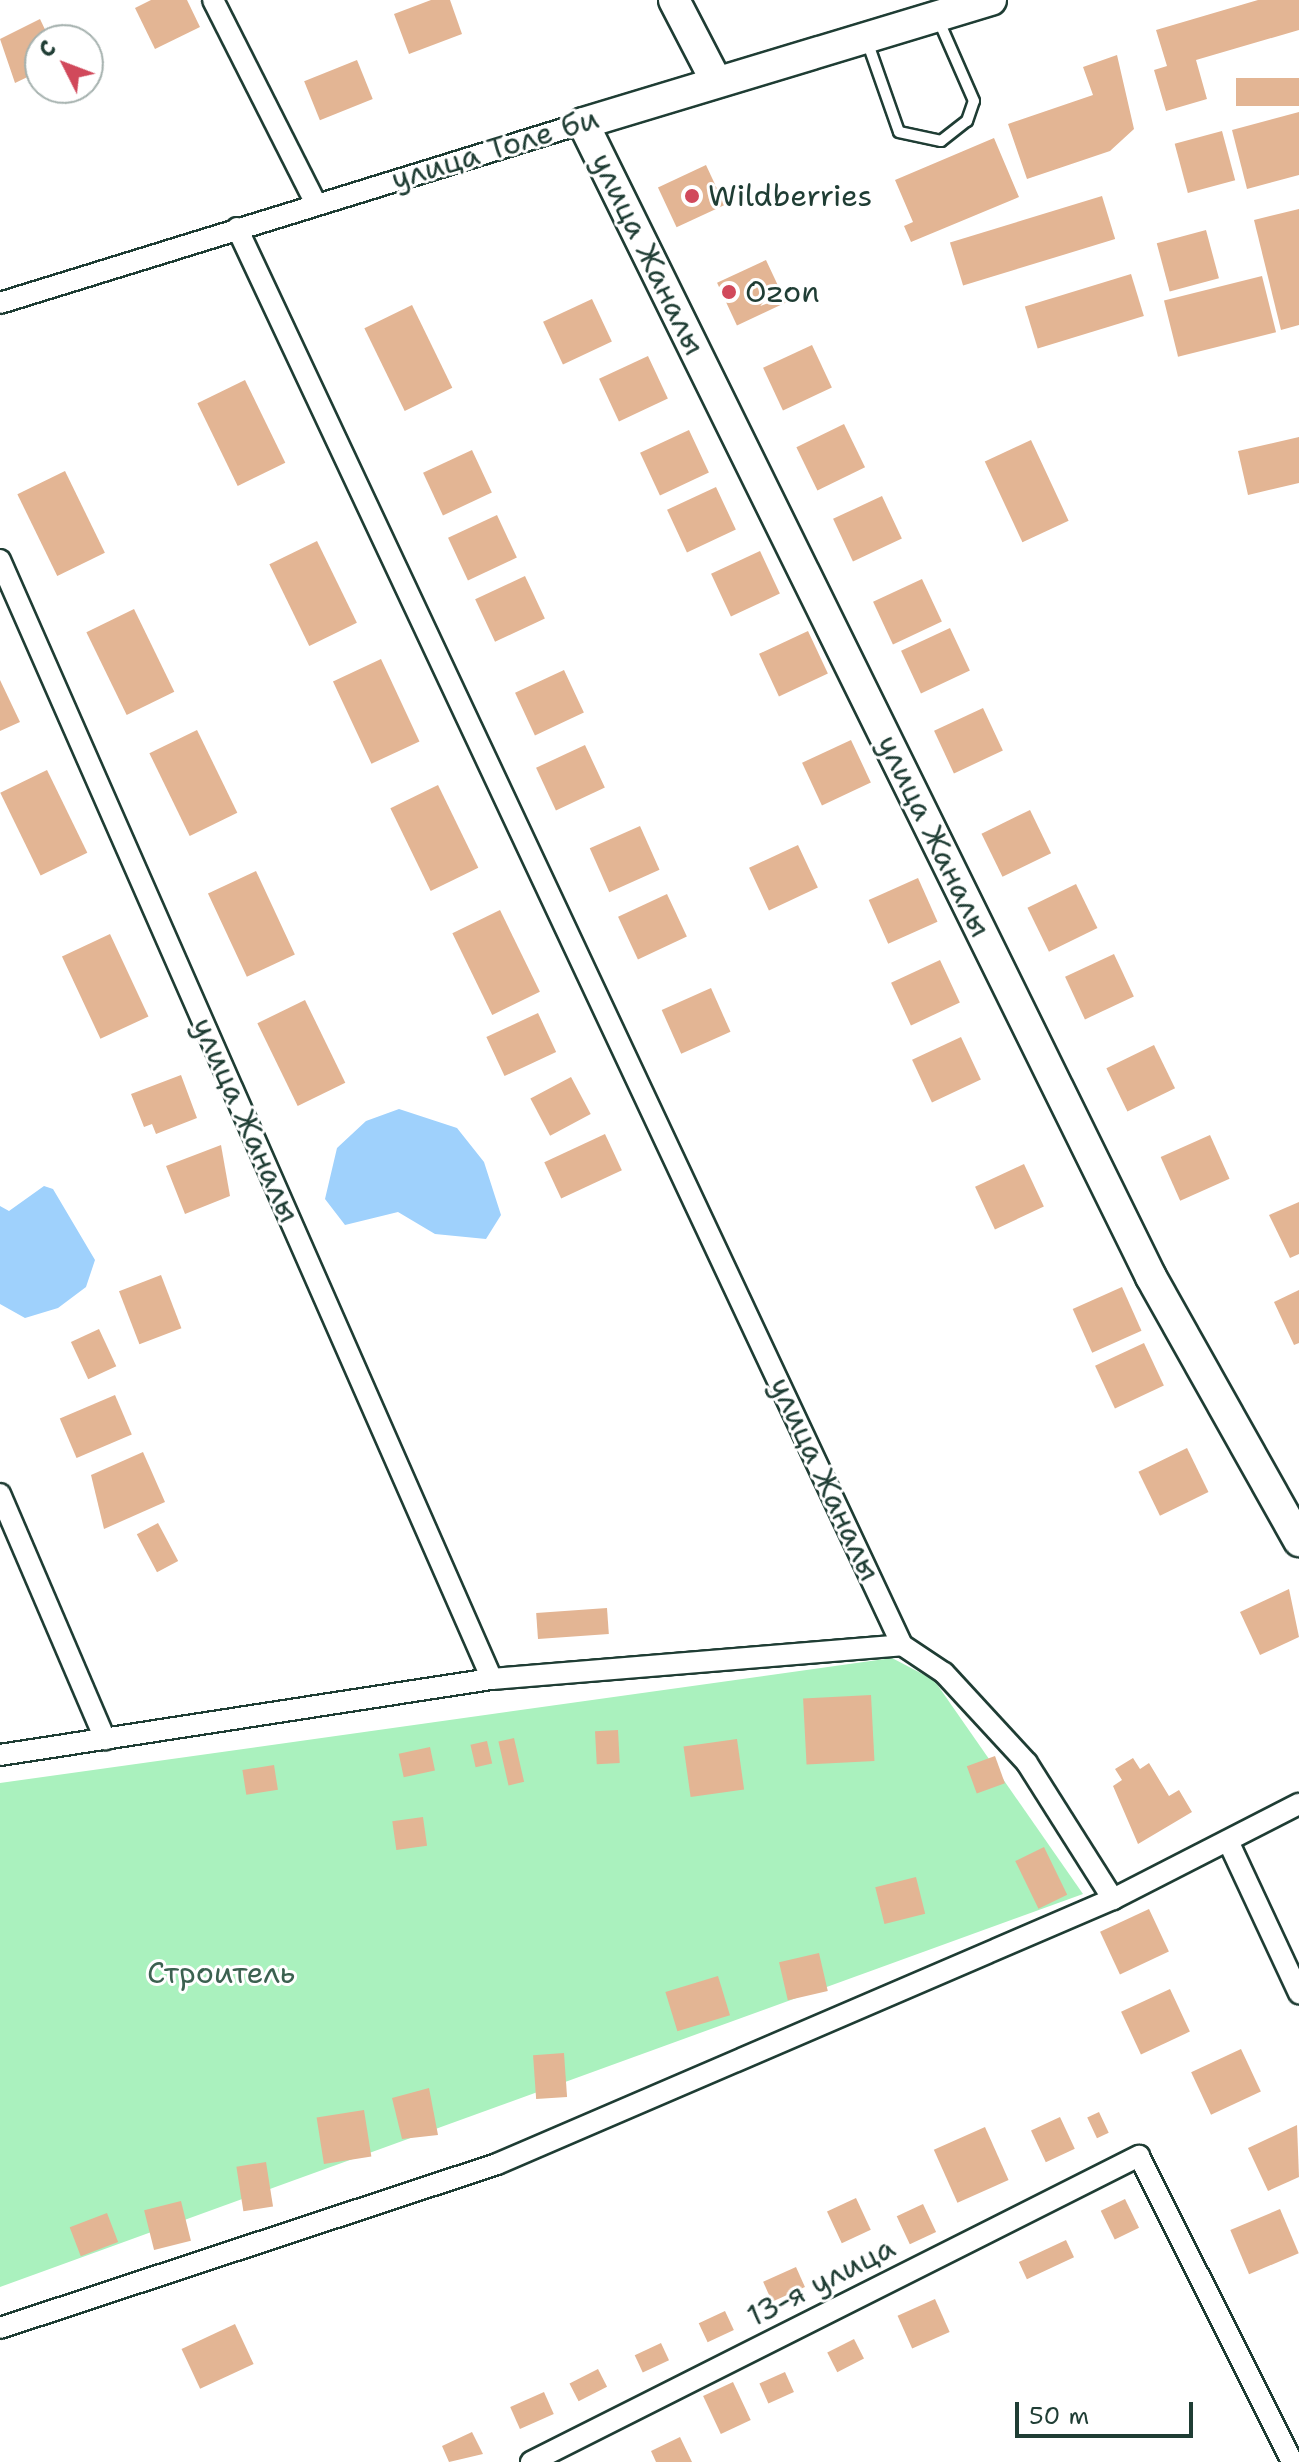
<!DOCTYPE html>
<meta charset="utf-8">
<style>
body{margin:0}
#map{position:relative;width:1299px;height:2462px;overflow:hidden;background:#fff;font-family:"Shantell Sans",sans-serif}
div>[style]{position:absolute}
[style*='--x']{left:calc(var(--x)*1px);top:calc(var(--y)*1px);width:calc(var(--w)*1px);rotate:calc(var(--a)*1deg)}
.green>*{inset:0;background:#aaf1be}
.water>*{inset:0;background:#9fd1fc}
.building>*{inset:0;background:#e3b594;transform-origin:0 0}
.roads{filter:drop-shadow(2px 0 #1f3d34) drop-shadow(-2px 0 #1f3d34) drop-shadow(0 2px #1f3d34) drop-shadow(0 -2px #1f3d34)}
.lane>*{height:10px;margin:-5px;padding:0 5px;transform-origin:5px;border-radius:5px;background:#fff}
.street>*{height:20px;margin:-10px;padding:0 10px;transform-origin:10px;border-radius:10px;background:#fff}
.secondary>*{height:30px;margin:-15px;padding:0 15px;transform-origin:15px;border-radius:15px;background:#fff}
.dots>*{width:22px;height:22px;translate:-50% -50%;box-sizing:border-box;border:4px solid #fff;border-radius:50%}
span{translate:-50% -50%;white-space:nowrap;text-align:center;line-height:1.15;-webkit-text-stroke:6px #fff;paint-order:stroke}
.street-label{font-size:30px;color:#1f3d34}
.poi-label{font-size:30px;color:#1f3d34}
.left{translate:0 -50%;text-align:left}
.park-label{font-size:30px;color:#3b6150}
.north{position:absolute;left:24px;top:24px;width:80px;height:80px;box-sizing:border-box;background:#fff;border:2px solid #a5b1ae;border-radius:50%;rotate:312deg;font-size:22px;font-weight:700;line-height:32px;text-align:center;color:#1f3d34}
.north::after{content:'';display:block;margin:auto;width:28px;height:36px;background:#d1495b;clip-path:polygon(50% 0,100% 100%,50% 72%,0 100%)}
.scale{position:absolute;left:1015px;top:2402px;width:178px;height:36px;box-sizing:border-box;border:4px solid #1f3d34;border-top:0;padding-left:10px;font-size:24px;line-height:28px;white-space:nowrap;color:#1f3d34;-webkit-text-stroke:6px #fff;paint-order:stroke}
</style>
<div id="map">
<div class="green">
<i style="clip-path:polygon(892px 1658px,934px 1680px,1083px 1894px,0 2287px,0 1783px)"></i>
</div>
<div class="water">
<i style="clip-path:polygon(399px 1109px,457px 1128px,484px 1162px,501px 1215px,486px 1239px,435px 1234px,398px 1212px,345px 1225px,325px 1199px,337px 1148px,366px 1121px)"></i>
<i style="clip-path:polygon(44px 1186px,53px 1189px,95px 1260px,86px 1287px,58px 1308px,25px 1318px,0 1304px,0 1206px,9px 1211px)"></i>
</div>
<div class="building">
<i style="clip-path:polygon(151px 0,187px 0,200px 27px,155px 49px,135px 8px)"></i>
<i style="clip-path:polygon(431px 0,450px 0,462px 34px,409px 54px,394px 14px)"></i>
<i style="clip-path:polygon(1258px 0,1299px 0,1299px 30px,1196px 60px,1207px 99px,1166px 111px,1154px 70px,1167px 66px,1156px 30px)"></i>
<i style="clip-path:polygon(40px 19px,50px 40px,40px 40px,40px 71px,15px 83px,0 39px)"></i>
<i style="clip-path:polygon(1117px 55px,1134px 129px,1110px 151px,1027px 179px,1008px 124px,1093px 95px,1083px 67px)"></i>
<i style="left:357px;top:60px;width:42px;height:57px;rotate:68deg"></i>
<i style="left:1299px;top:78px;width:28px;height:63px;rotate:90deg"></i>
<i style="clip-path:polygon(1299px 112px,1299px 175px,1247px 189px,1232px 130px)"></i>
<i style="left:1222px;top:131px;width:51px;height:49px;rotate:75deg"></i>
<i style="clip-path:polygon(994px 138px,1019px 197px,911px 242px,904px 226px,913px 222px,895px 180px)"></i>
<i style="left:706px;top:165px;width:44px;height:53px;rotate:65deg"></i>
<i style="left:1102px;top:196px;width:45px;height:159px;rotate:73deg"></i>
<i style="clip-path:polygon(1299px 209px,1299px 325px,1281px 330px,1254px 220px)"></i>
<i style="left:1206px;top:230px;width:50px;height:51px;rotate:75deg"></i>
<i style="left:766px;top:260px;width:47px;height:54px;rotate:65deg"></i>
<i style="left:1131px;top:274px;width:44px;height:111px;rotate:73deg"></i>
<i style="left:1262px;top:276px;width:58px;height:101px;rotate:76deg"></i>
<i style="left:592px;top:299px;width:47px;height:54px;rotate:65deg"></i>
<i style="left:412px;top:305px;width:92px;height:53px;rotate:64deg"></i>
<i style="left:812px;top:345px;width:47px;height:54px;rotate:65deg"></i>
<i style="left:648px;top:356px;width:47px;height:54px;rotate:65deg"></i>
<i style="left:245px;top:380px;width:92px;height:53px;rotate:64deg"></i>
<i style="left:844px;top:424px;width:48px;height:53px;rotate:64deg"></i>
<i style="left:689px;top:430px;width:47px;height:54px;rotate:65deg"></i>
<i style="clip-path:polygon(1299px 437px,1299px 483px,1248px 495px,1238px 451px)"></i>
<i style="left:1031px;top:440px;width:89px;height:51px;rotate:65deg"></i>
<i style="left:472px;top:450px;width:47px;height:54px;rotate:65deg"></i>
<i style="left:65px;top:471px;width:91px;height:53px;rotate:64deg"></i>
<i style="left:716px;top:487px;width:47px;height:54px;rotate:65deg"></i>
<i style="left:882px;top:496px;width:47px;height:54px;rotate:65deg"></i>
<i style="left:497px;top:515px;width:47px;height:54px;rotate:65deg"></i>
<i style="left:317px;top:541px;width:91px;height:53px;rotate:64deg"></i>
<i style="left:760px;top:551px;width:47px;height:54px;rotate:65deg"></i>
<i style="left:525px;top:576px;width:47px;height:55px;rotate:65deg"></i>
<i style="left:922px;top:579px;width:47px;height:54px;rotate:65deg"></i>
<i style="left:134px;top:609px;width:92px;height:53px;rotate:64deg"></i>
<i style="left:950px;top:628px;width:47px;height:54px;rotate:65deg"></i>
<i style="left:808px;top:631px;width:47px;height:54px;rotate:65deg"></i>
<i style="left:381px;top:659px;width:91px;height:53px;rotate:65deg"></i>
<i style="left:564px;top:670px;width:47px;height:54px;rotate:65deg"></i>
<i style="clip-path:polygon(0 680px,20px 722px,0 731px)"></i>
<i style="left:983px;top:708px;width:47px;height:54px;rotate:65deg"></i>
<i style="left:197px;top:730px;width:92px;height:53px;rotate:64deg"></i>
<i style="left:851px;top:740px;width:47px;height:54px;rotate:65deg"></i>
<i style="left:585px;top:745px;width:47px;height:54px;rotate:65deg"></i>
<i style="left:47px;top:770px;width:92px;height:52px;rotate:64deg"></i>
<i style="left:438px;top:785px;width:92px;height:53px;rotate:64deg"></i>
<i style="left:1030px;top:810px;width:48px;height:54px;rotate:64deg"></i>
<i style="left:640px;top:826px;width:48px;height:55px;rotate:66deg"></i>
<i style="left:798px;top:845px;width:47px;height:54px;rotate:65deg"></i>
<i style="left:256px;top:871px;width:92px;height:53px;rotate:65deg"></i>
<i style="left:918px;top:878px;width:48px;height:54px;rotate:66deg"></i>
<i style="left:1076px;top:884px;width:49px;height:54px;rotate:64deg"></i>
<i style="left:667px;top:894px;width:47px;height:54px;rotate:65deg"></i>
<i style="left:500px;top:910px;width:91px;height:53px;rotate:64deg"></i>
<i style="left:110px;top:934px;width:91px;height:53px;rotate:65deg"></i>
<i style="left:1114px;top:954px;width:47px;height:54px;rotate:65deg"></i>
<i style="left:940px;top:960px;width:47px;height:54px;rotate:65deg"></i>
<i style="left:711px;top:988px;width:48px;height:54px;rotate:66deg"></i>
<i style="left:305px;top:1000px;width:92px;height:53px;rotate:64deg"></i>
<i style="left:538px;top:1013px;width:43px;height:57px;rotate:65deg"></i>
<i style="left:961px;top:1037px;width:47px;height:54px;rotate:65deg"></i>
<i style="left:1154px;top:1045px;width:48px;height:53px;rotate:64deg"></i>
<i style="clip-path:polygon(181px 1075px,197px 1118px,156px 1134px,152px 1124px,144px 1127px,131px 1094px)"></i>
<i style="left:571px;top:1077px;width:42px;height:46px;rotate:62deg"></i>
<i style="left:605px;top:1134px;width:40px;height:67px;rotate:65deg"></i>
<i style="left:1210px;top:1135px;width:48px;height:54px;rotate:66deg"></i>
<i style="clip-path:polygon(221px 1145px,230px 1196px,185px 1214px,166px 1166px)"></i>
<i style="left:1024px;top:1164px;width:47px;height:54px;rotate:65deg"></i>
<i style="clip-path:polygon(1299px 1202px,1299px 1254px,1290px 1258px,1269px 1215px)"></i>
<i style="left:161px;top:1275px;width:57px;height:45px;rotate:69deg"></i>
<i style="left:1122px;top:1287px;width:48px;height:54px;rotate:66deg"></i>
<i style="clip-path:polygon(1299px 1290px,1299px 1343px,1294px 1345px,1274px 1302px)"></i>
<i style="left:99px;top:1329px;width:41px;height:31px;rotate:65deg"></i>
<i style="left:1144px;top:1343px;width:47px;height:54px;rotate:65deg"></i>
<i style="left:115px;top:1395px;width:43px;height:60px;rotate:67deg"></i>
<i style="left:1187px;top:1448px;width:49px;height:54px;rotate:64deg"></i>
<i style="clip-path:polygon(143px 1452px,165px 1502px,104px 1529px,91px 1475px)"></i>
<i style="left:158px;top:1523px;width:43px;height:24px;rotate:62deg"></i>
<i style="clip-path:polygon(1289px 1589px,1299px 1637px,1260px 1655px,1240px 1612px)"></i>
<i style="left:607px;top:1608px;width:26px;height:71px;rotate:86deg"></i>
<i style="left:871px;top:1695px;width:66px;height:68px;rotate:87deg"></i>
<i style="left:618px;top:1730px;width:33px;height:23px;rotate:87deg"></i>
<i style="left:514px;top:1738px;width:45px;height:16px;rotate:77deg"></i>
<i style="left:737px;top:1739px;width:51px;height:54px;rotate:82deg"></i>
<i style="left:487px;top:1741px;width:23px;height:17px;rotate:77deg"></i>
<i style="left:430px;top:1747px;width:24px;height:32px;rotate:78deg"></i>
<i style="left:995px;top:1756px;width:29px;height:30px;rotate:70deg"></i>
<i style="clip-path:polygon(1133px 1758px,1140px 1769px,1149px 1763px,1169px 1796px,1179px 1790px,1192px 1812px,1138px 1844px,1113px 1786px,1122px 1780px,1115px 1769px)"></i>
<i style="left:274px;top:1765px;width:25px;height:32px;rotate:81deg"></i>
<i style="left:423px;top:1817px;width:29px;height:31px;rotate:82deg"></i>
<i style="left:1044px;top:1847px;width:53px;height:32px;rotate:64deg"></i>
<i style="left:916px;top:1877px;width:38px;height:42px;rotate:76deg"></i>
<i style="left:1149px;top:1909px;width:47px;height:54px;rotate:65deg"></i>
<i style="left:819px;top:1953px;width:39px;height:41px;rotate:77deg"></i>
<i style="left:718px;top:1976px;width:41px;height:55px;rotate:73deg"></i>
<i style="left:1170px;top:1989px;width:47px;height:54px;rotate:65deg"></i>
<i style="left:1241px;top:2049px;width:47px;height:55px;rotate:65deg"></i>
<i style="left:564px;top:2053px;width:44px;height:31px;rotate:86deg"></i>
<i style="clip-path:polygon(429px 2088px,438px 2135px,402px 2139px,392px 2098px)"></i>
<i style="left:364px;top:2110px;width:47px;height:48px;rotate:81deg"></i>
<i style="left:1099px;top:2112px;width:23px;height:13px;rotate:65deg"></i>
<i style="left:1060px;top:2117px;width:35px;height:32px;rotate:65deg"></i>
<i style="clip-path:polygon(1297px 2125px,1299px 2177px,1268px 2191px,1248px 2148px)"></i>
<i style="left:985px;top:2127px;width:58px;height:56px;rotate:66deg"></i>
<i style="left:266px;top:2162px;width:45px;height:30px;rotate:81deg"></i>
<i style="left:856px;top:2198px;width:35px;height:32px;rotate:65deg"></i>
<i style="left:1125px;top:2199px;width:32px;height:27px;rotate:64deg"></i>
<i style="left:181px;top:2201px;width:41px;height:38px;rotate:76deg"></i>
<i style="left:923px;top:2204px;width:31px;height:29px;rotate:65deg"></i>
<i style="left:1280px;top:2209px;width:48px;height:54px;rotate:67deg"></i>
<i style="left:107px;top:2213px;width:31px;height:40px;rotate:69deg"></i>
<i style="left:1066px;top:2240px;width:19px;height:52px;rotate:65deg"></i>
<i style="left:796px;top:2267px;width:22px;height:36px;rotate:66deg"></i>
<i style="left:935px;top:2299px;width:36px;height:41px;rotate:66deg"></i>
<i style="left:725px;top:2311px;width:21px;height:29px;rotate:65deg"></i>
<i style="left:235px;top:2324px;width:44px;height:59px;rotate:65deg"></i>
<i style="left:854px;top:2339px;width:22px;height:30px;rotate:63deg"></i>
<i style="left:661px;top:2343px;width:19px;height:29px;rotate:65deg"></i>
<i style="left:598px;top:2369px;width:20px;height:32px;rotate:63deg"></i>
<i style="left:785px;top:2372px;width:22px;height:28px;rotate:66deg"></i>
<i style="left:733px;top:2382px;width:42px;height:33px;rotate:65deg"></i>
<i style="left:544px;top:2392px;width:24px;height:37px;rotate:66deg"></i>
<i style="clip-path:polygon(472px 2432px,483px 2454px,449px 2462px,442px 2446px)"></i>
<i style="clip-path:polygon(680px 2437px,692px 2462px,656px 2462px,651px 2451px)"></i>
</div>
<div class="roads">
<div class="lane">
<i style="--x:867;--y:41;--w:96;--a:70.6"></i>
<i style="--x:899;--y:132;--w:43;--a:12.1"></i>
<i style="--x:941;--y:141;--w:33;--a:-38"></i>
<i style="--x:967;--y:121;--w:21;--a:-71"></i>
<i style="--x:974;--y:101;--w:90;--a:-113.7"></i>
</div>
<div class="street">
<i style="--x:213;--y:0;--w:229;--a:63.2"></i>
<i style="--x:237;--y:228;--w:1565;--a:64.86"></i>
<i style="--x:0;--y:303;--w:610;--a:-17.16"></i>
<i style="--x:0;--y:560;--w:1222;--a:66.27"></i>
<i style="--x:0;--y:1494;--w:267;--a:66.8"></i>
<i style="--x:0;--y:1755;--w:498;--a:-8.8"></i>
<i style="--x:492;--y:1679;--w:411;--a:-4.7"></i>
<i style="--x:902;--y:1645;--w:50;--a:33.7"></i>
<i style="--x:944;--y:1673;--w:122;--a:47.3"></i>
<i style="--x:1027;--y:1763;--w:161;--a:57.7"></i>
<i style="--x:1229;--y:1843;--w:166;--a:65"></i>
<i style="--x:0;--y:2328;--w:523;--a:-18.26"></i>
<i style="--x:497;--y:2164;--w:671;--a:-23.28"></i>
<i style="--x:1113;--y:1899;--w:209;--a:-27.1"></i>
<i style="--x:531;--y:2462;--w:681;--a:-26.72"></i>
<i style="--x:1139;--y:2156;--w:342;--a:63.4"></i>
</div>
<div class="secondary">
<i style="--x:674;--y:0;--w:89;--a:62.6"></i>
<i style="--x:991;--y:0;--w:426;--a:163.2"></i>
<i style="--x:583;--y:123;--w:1286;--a:63.79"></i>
<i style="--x:1151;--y:1277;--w:303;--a:60.7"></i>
</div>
</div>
<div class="dots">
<i style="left:692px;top:196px;background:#d1495b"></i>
<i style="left:729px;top:292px;background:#d1495b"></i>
</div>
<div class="street-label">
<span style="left:495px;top:149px;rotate:-17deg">улица Толе би</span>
<span style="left:648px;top:254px;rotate:64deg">улица Жаналы</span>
<span style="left:934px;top:836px;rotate:64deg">улица Жаналы</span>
<span style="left:246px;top:1120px;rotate:66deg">улица Жаналы</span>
<span style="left:825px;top:1479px;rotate:65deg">улица Жаналы</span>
<span style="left:821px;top:2282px;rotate:-27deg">13-я улица</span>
</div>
<div class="poi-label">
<span class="left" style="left:708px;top:196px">Wildberries</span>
<span class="left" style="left:745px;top:292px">Ozon</span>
</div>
<div class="park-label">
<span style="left:221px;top:1973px">Строитель</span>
</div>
<div class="north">С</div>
<div class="scale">50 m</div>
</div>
